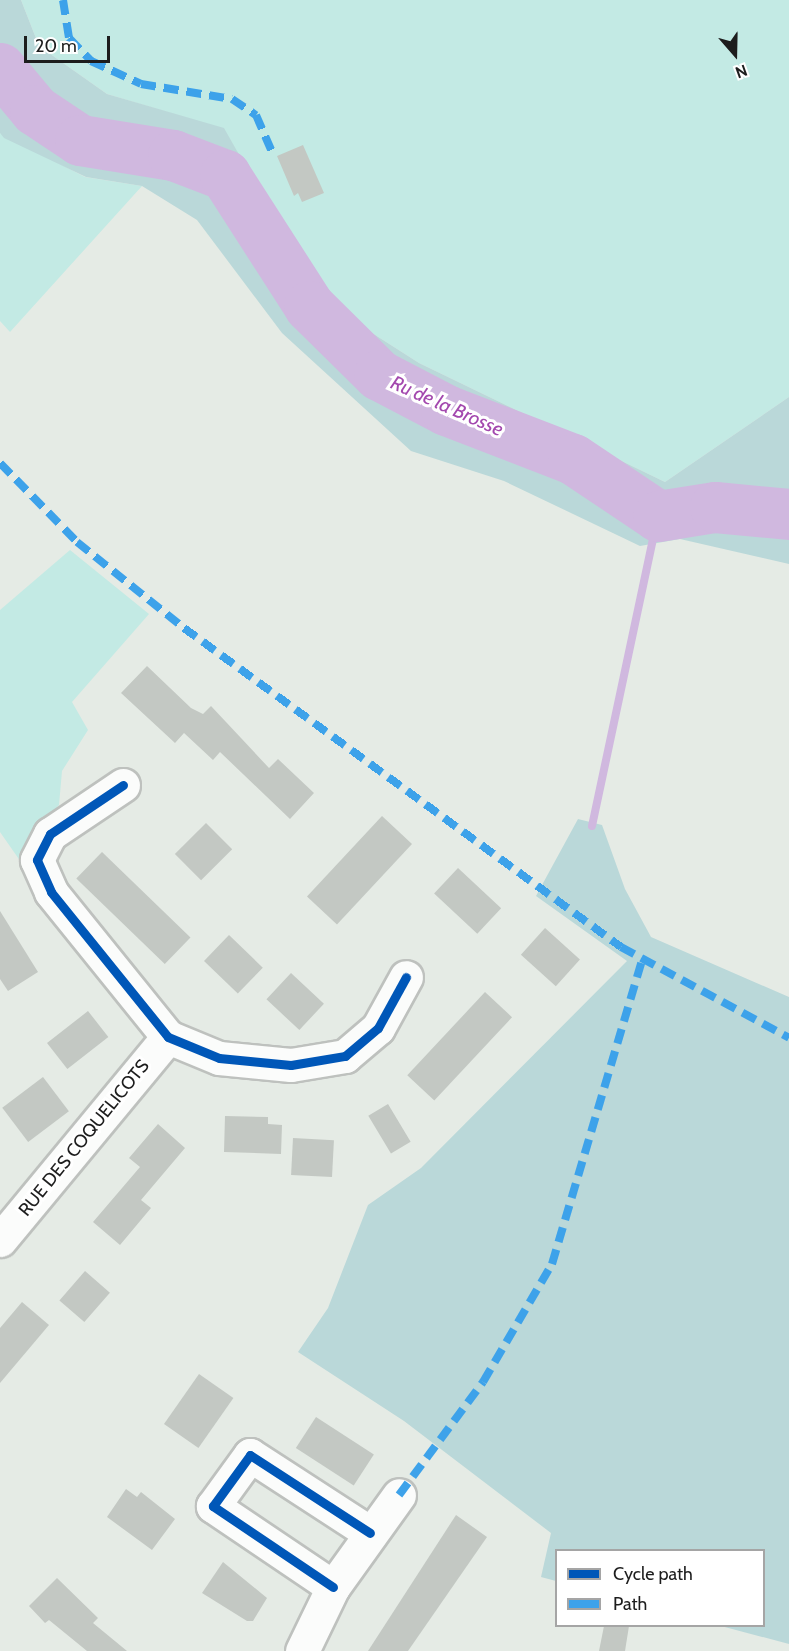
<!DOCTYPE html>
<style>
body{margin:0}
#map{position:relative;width:789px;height:1651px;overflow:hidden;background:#e5ebe5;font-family:Cabin,sans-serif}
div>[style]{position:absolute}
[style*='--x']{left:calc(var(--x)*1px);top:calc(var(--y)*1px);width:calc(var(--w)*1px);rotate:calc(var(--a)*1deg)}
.grass>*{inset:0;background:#c3eae4}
.forest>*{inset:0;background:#bad8d9}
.stream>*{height:8px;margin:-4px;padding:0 4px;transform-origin:4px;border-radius:4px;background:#d0b8df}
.river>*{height:51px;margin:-25.5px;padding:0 25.5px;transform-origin:25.5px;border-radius:25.5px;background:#d0b8df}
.building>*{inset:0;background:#c3c8c3;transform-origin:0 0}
.roads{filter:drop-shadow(2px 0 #bec1be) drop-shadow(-2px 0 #bec1be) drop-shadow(0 2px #bec1be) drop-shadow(0 -2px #bec1be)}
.street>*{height:33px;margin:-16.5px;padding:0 16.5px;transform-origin:16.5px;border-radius:16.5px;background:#fbfcfb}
.quiet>*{height:8px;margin-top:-4px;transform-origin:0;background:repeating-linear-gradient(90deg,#3da2ea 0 15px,transparent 0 23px)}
.cycleway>*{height:9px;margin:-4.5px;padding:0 4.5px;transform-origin:4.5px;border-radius:4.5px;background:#0057b8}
span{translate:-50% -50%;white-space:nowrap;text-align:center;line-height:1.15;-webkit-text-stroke:6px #fff;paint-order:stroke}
.street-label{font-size:18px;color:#1d1d1d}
.water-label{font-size:20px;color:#a348ae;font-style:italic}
.legend{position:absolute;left:555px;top:1549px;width:210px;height:78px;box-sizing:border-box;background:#fff;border:2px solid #a5a5a5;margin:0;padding:8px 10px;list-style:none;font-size:18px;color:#1d1d1d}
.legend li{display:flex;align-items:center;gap:12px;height:30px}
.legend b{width:30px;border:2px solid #a5a5a5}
.north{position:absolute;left:705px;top:24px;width:60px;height:60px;-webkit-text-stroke:4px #fff;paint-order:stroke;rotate:160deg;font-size:16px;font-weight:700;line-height:24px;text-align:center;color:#1d1d1d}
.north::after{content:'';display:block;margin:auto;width:21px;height:27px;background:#1d1d1d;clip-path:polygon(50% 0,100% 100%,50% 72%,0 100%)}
.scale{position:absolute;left:24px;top:36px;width:86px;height:27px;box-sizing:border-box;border:3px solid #1d1d1d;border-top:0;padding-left:8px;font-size:18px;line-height:21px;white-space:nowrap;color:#1d1d1d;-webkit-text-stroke:4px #fff;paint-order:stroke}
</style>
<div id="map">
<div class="grass">
<i style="clip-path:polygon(21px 0,789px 0,789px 397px,665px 482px,419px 363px,322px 301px,224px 129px,107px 94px,39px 46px)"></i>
<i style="clip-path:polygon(0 133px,85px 177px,142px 186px,10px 332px,0 321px)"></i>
<i style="clip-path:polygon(70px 550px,149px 614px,72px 702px,88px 730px,62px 771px,59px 805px,26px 843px,23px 865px,0 832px,0 610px)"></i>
</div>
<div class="forest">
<i style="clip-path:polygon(0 0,21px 0,39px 46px,107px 94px,224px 128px,322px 301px,419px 363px,665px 482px,789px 397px,789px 564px,680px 539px,640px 546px,504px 481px,411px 451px,282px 333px,197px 220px,142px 186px,86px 177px,4px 138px,0 133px)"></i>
<i style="clip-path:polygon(578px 819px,602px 825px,625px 889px,651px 937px,789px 997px,789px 1644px,721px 1626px,764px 1626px,764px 1550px,556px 1550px,556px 1581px,541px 1577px,551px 1533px,404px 1421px,298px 1352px,328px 1308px,368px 1205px,421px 1168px,627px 961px,536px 896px)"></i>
</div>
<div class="stream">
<i style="--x:592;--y:826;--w:317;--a:-78"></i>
</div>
<div class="river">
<i style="--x:0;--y:68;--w:55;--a:50.2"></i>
<i style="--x:35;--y:110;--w:54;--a:33.7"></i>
<i style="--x:80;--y:140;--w:94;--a:9.2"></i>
<i style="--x:173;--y:155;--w:56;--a:21"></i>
<i style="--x:225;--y:175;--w:156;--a:57.3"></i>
<i style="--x:309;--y:306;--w:98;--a:44.6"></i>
<i style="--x:379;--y:375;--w:76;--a:27.6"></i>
<i style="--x:446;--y:410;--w:136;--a:21.1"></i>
<i style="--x:573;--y:459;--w:102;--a:33.8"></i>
<i style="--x:658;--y:516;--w:58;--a:-9"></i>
<i style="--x:715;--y:507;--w:74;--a:5.4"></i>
</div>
<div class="building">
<i style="clip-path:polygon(303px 145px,324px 193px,302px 202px,298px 193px,294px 196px,277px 156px)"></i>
<i style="clip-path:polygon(147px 666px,191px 708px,203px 714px,211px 706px,269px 768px,278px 759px,314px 793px,290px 819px,220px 752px,213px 760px,184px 733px,175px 743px,121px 693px)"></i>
<i style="left:382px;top:816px;width:41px;height:110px;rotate:43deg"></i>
<i style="left:206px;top:823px;width:37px;height:44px;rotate:45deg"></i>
<i style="left:102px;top:852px;width:123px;height:37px;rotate:44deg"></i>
<i style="left:458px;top:868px;width:59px;height:35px;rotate:43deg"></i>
<i style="clip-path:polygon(0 911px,38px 972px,8px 991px,0 979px)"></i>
<i style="left:545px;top:928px;width:47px;height:36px;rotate:42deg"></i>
<i style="left:229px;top:935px;width:47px;height:36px;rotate:44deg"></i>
<i style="left:291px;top:973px;width:45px;height:36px;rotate:43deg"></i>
<i style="left:485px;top:992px;width:37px;height:114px;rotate:43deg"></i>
<i style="left:88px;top:1011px;width:33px;height:52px;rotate:52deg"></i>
<i style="left:43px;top:1077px;width:43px;height:51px;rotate:53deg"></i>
<i style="left:388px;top:1104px;width:44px;height:23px;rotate:59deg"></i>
<i style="clip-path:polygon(225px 1116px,268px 1117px,268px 1124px,282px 1125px,281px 1154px,224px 1152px)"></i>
<i style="clip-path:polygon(158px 1124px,185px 1148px,141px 1200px,151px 1208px,120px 1245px,93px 1222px,140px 1167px,129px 1158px)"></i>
<i style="left:293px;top:1138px;width:41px;height:37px;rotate:3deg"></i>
<i style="left:85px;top:1271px;width:33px;height:39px;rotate:41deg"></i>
<i style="clip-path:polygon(22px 1302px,49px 1325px,0 1383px,0 1328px)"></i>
<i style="left:199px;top:1374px;width:42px;height:61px;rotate:35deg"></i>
<i style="left:316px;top:1417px;width:69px;height:37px;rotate:33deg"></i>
<i style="clip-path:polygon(126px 1489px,137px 1497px,141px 1492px,175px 1519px,152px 1550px,107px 1517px)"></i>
<i style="clip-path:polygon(456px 1515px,487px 1537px,408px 1651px,368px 1651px)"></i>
<i style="clip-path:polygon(223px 1562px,267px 1598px,253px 1621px,247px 1621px,202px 1593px)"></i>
<i style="clip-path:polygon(57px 1578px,98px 1618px,93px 1623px,127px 1651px,87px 1651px,49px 1620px,45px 1623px,29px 1606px)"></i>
<i style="clip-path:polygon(604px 1626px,629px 1626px,625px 1651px,599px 1651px)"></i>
</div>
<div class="roads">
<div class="street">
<i style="--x:123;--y:785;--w:88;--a:146.1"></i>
<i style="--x:50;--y:834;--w:29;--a:117"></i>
<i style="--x:37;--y:860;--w:35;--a:66"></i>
<i style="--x:51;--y:892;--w:186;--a:51.1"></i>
<i style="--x:168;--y:1037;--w:55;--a:22.4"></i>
<i style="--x:219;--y:1058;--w:72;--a:5.6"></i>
<i style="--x:291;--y:1065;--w:55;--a:-9.5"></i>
<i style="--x:345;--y:1056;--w:43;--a:-40.3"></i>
<i style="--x:378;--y:1028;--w:58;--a:-61.2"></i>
<i style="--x:0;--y:1240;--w:264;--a:-50.4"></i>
<i style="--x:333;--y:1587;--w:145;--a:-146"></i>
<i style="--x:213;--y:1506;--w:63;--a:-54"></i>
<i style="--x:250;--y:1455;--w:143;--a:33"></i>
<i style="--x:302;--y:1651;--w:71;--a:-64.2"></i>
<i style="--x:333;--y:1587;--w:113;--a:-54.3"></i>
</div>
</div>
<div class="quiet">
<i style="--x:63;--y:0;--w:38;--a:81"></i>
<i style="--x:69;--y:38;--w:32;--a:46"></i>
<i style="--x:91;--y:61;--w:55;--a:24.7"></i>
<i style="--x:141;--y:84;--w:92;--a:9.4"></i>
<i style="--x:232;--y:99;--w:29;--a:34"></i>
<i style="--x:256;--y:115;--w:40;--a:66.6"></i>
<i style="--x:0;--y:463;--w:110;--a:45.7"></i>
<i style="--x:77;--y:542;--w:137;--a:38.8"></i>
<i style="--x:184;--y:628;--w:541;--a:36.13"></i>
<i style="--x:621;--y:947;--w:191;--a:28.4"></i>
<i style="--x:399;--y:1495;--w:141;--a:-53.4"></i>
<i style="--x:483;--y:1382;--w:137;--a:-59.7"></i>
<i style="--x:552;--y:1264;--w:316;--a:-73.5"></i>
</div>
<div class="cycleway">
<i style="--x:123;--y:785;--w:88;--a:146.1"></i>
<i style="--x:50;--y:834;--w:29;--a:117"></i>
<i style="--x:37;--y:860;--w:35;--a:66"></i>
<i style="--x:51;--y:892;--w:186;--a:51.1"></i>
<i style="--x:168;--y:1037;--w:55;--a:22.4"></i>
<i style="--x:219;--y:1058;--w:72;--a:5.6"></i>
<i style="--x:291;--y:1065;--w:55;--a:-9.5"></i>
<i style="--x:345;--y:1056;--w:43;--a:-40.3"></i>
<i style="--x:378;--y:1028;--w:58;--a:-61.2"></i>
<i style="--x:333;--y:1587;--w:145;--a:-146"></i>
<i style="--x:213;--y:1506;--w:63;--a:-54"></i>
<i style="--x:250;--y:1455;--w:143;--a:33"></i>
</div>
<div class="street-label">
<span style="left:84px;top:1138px;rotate:-51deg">RUE DES COQUELICOTS</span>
</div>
<div class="water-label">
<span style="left:447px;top:406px;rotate:24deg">Ru de la Brosse</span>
</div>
<ul class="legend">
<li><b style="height:8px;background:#0057b8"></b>Cycle path</li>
<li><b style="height:8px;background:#3da2ea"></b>Path</li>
</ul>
<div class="north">N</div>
<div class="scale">20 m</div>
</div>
